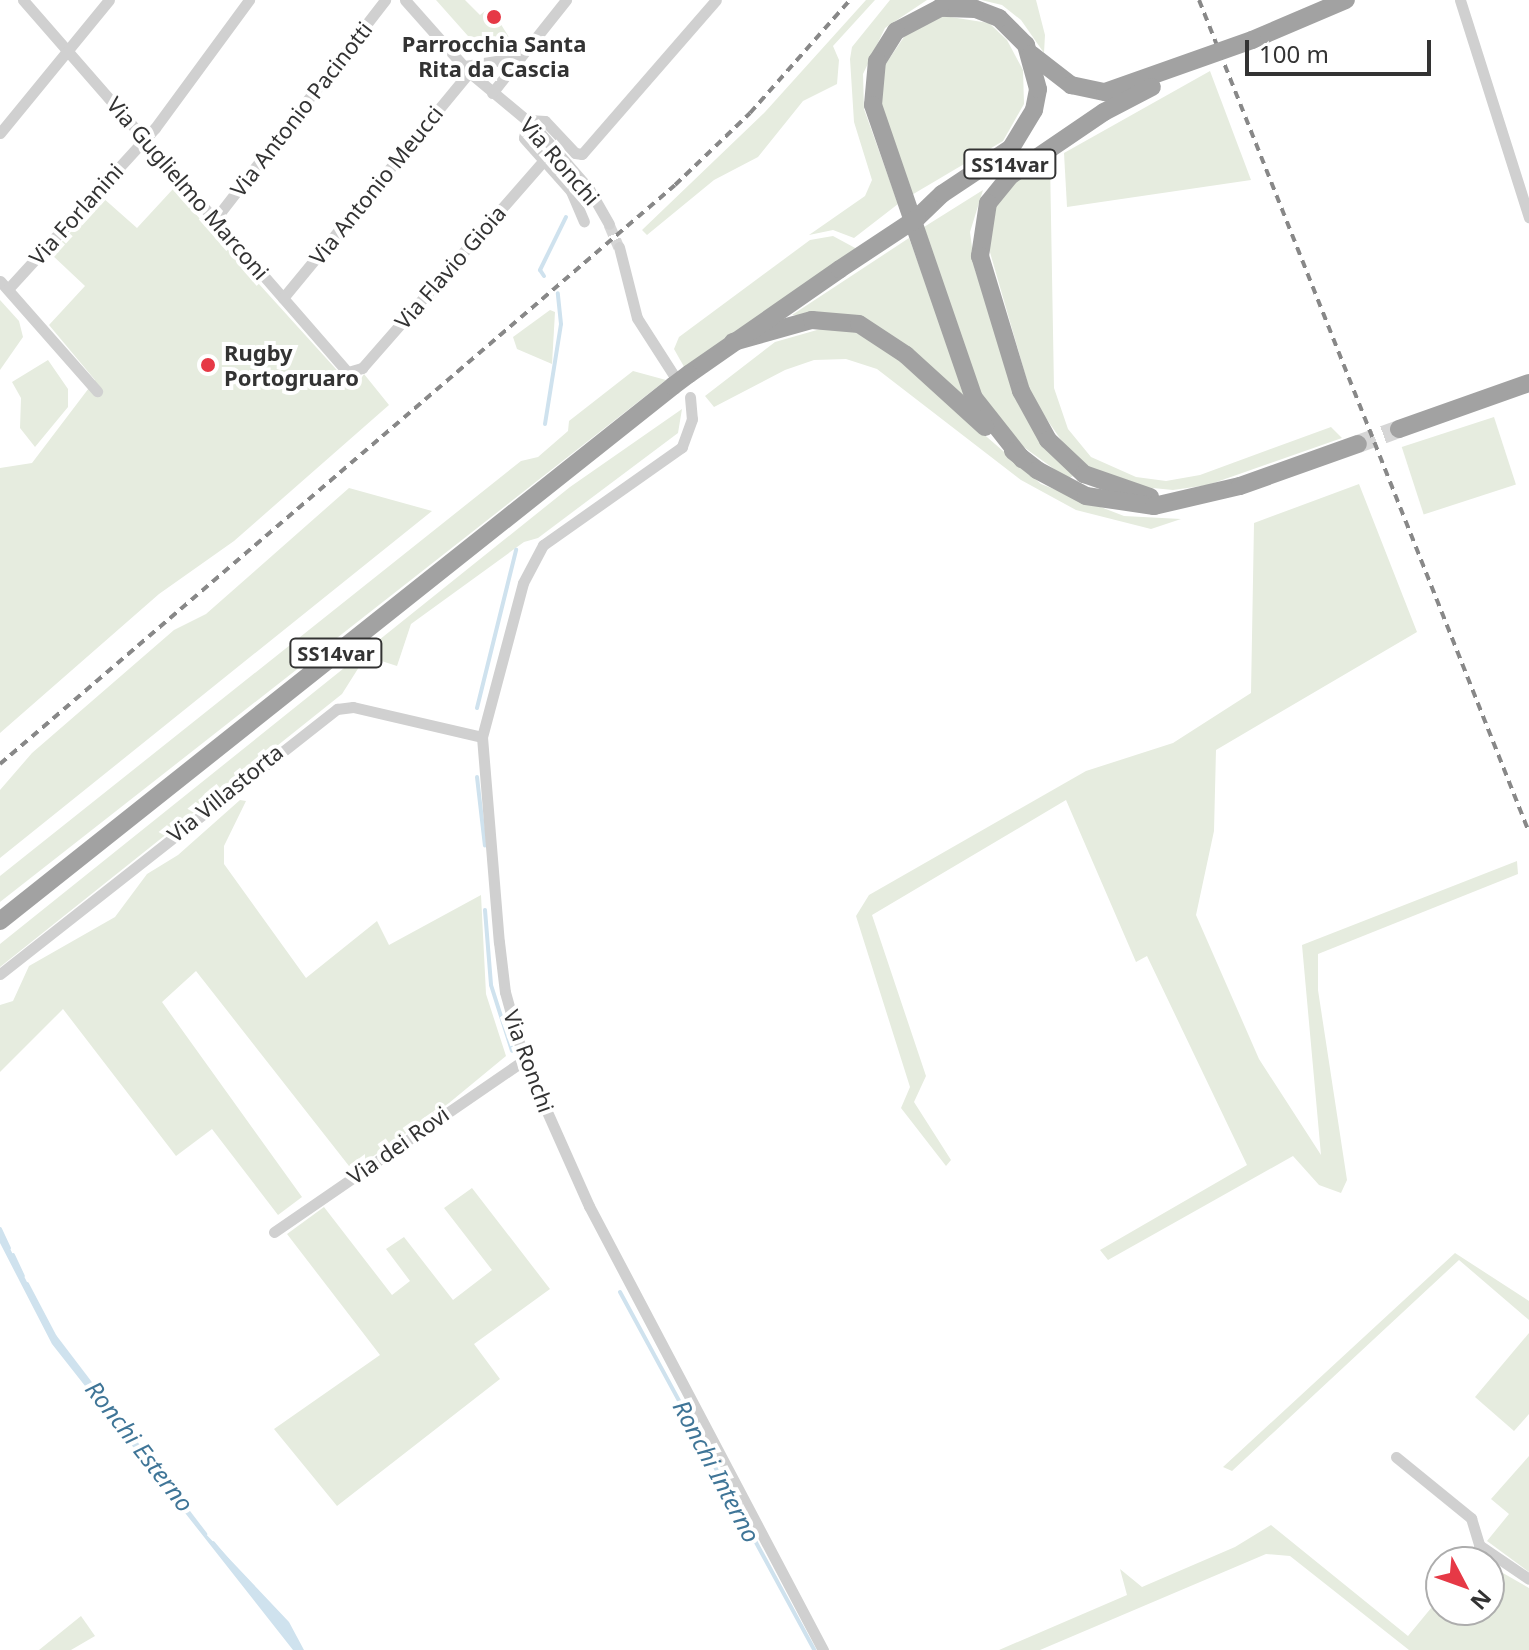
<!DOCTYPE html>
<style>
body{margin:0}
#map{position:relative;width:1529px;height:1650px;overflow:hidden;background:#fff;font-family:"Noto Sans",sans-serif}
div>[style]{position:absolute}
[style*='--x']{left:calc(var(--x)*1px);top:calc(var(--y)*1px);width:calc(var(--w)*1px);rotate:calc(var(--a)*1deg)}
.green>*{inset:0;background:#e6ecdf;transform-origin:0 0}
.water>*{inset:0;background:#cfe2ee}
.stream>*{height:4px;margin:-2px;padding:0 2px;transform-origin:2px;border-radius:2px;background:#cfe2ee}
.minor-tunnel>*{height:11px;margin-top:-5.5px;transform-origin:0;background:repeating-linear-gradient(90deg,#d6d6d6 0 11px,transparent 0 16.5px)}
.trunk-tunnel>*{height:18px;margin-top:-9px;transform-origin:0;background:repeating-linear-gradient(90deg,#d6d6d6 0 18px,transparent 0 27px)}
.minor>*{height:11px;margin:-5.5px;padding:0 5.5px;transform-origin:5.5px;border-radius:5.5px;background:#d0d0d0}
.trunk>*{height:18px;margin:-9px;padding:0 9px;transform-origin:9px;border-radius:9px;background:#a2a2a2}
.rail>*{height:4px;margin-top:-2px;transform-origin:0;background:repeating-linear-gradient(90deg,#888 0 8px,transparent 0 14px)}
.trunk-bridge>*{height:18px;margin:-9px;padding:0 9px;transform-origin:9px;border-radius:9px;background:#a2a2a2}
.dots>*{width:22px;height:22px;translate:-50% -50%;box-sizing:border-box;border:4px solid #fff;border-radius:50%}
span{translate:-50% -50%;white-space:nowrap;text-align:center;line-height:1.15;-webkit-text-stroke:8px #fff;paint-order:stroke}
.shield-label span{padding:2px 6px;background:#fff;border:2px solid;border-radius:6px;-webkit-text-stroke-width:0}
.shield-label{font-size:20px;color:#333;font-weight:700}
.poi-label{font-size:22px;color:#333;font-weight:700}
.left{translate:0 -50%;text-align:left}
.street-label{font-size:22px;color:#333}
.water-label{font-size:24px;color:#3f7597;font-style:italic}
.north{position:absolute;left:1425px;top:1546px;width:80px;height:80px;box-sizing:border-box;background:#fff;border:2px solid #adadad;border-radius:50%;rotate:131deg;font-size:22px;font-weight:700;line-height:32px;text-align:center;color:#333}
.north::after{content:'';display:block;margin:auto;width:28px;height:36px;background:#e63946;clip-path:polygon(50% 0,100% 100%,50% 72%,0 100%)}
.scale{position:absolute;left:1245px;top:40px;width:186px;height:36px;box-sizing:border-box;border:4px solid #333;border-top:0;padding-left:10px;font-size:24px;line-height:28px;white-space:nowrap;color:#333;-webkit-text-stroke:6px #fff;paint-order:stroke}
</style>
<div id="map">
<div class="green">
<i style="clip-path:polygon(436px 0,465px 0,480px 15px,490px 7px,514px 45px,507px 51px,476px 45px)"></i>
<i style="clip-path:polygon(866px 0,875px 0,833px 46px,839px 60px,837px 84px,803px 101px,758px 157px,714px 180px,647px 235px,642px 230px,765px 112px)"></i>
<i style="clip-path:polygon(890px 0,927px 0,885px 28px,863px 74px,864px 109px,898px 204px,854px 238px,833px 230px,809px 235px,865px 196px,872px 180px,854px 122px,850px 59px,852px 47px)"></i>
<i style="clip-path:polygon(981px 0,1036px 0,1045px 35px,1044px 53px,1021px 20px,1002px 5px)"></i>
<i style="clip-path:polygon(944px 16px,989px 23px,1007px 40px,1023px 70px,1024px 104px,1003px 141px,910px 196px,880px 99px,883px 68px,908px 31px)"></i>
<i style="clip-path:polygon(1210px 71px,1251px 180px,1067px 207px,1064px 153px)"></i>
<i style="clip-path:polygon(1050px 161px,1054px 388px,1068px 429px,1091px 457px,1136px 477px,1166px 481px,1200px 475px,1331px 427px,1342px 438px,1208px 485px,1173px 490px,1132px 486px,1095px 471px,1068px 450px,1032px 398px,987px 242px,995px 206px,1016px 182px)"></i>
<i style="clip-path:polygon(173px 189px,354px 389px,364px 374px,389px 405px,234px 541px,159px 594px,0 733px,0 468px,32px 463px,95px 380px,49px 325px,85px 286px,51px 254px,102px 197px,137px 228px)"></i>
<i style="clip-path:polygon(983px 190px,970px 232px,975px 270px,1020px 401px,1073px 476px,1068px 479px,1011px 438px,980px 391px,924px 227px)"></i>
<i style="clip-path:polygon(833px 236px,857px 249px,687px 372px,674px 349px,679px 337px,810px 240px)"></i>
<i style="clip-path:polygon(909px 238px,968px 399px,835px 315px,792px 315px)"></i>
<i style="clip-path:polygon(0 300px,19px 321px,23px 337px,0 370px)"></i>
<i style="clip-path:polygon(550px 310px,555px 312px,552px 364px,517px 349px,513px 337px)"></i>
<i style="clip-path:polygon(824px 328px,852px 331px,880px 344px,1041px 484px,1124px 516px,1181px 519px,1151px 529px,1076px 510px,1021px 480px,877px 369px,846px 359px,814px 360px,785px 370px,714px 407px,705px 396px,775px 342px)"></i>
<i style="clip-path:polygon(48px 360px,68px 389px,68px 407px,35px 447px,20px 428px,21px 398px,12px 382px)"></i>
<i style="clip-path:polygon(633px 371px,666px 380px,0 902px,0 876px,521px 461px,538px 457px,568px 431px,569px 421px)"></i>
<i style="clip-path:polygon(682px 409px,678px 433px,538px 538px,524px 542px,411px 624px,397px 666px,366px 656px,342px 694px,0 967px,0 944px,570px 487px)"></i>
<i style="left:1494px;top:417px;width:71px;height:97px;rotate:72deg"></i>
<i style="clip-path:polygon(1359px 484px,1417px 632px,1216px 750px,1214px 831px,1196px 915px,1259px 1059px,1321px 1155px,1302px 945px,1517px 861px,1518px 874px,1318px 954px,1318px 990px,1347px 1180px,1341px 1193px,1319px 1185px,1293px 1156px,1108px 1260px,1100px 1250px,1247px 1165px,1147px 956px,1136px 962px,1066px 800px,872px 915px,926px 1076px,914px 1102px,951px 1160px,946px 1166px,901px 1108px,910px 1087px,856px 916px,869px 895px,1086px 771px,1173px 743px,1251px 693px,1254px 523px)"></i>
<i style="clip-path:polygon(349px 488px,432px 511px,0 858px,0 790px,32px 753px,174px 630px,206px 614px)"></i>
<i style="clip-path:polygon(240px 800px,246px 801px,224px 846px,224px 864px,306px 978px,377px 921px,389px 945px,481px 895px,486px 994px,506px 1056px,449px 1103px,365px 1162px,365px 1154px,349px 1166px,196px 971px,162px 1002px,302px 1197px,278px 1215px,212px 1129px,176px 1156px,63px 1009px,0 1072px,0 1005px,13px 1001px,29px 966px,115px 917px,147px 874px,178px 855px)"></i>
<i style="clip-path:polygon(472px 1188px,550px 1289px,474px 1344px,500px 1379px,337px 1506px,274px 1429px,380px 1355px,287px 1234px,324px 1207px,392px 1295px,410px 1281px,386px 1249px,404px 1237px,453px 1300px,492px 1270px,444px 1208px)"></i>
<i style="clip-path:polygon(1455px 1253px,1529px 1301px,1529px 1320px,1459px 1260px,1232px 1471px,1223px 1467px)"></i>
<i style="clip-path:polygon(1529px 1333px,1529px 1414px,1514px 1431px,1475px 1397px)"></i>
<i style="clip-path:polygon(1529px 1456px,1529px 1572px,1487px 1541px,1509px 1514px,1491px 1499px)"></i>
<i style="clip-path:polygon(1271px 1525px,1408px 1636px,1441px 1596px,1441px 1610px,1489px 1610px,1489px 1565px,1529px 1588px,1529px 1650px,1409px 1650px,1290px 1556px,1266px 1554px,1040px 1650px,986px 1650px,999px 1650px,1127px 1595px,1120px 1569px,1142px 1587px,1235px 1547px)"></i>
<i style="clip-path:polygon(81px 1616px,95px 1636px,71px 1650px,39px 1650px)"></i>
</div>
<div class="water">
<i style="clip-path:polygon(0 1229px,55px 1337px,203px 1531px,289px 1622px,304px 1650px,293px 1650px,52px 1344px,0 1243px)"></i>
</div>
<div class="stream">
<i style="--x:544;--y:276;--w:7;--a:-124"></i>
<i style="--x:540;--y:270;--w:59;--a:-63.9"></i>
<i style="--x:545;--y:424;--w:101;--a:-80.9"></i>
<i style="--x:561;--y:324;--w:31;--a:-96"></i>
<i style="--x:477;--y:708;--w:163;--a:-76.1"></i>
<i style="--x:477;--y:777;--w:69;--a:83.4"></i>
<i style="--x:485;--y:910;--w:75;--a:85.4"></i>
<i style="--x:491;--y:985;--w:69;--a:72.3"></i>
<i style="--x:0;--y:1229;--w:21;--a:65"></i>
<i style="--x:13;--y:1255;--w:23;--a:65"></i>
<i style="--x:27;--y:1284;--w:60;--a:62.2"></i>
<i style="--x:55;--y:1337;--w:248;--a:52.7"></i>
<i style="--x:620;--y:1292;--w:407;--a:61.5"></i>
<i style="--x:213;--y:1543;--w:23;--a:50"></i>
</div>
<div class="minor-tunnel">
<i style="--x:609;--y:224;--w:25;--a:67"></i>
</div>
<div class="trunk-tunnel">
<i style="--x:1358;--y:444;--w:44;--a:-20.1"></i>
</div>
<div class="minor">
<i style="--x:23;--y:0;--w:494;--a:48.9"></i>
<i style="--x:348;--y:372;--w:15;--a:-16"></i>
<i style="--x:362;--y:368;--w:276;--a:-48.8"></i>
<i style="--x:405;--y:0;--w:96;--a:48.4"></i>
<i style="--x:469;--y:72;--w:87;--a:39.9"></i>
<i style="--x:536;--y:128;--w:81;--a:49"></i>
<i style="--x:589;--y:189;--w:40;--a:60.3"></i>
<i style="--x:1460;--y:0;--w:228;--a:72.4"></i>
<i style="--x:465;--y:66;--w:56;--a:-9.3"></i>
<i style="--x:492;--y:93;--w:119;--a:-51.5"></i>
<i style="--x:528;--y:120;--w:17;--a:3"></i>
<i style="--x:545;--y:121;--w:44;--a:46.8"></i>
<i style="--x:575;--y:153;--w:7;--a:8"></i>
<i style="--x:582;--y:154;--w:204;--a:-49"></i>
<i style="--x:528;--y:120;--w:18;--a:103"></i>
<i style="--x:524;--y:138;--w:71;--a:48.4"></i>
<i style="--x:571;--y:191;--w:33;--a:67"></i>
<i style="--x:0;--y:133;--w:172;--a:-50.7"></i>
<i style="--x:216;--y:218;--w:276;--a:-52.2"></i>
<i style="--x:619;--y:247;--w:73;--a:75.8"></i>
<i style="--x:637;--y:318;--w:67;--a:57.3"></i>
<i style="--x:0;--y:281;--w:147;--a:48.6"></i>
<i style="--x:8;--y:289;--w:218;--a:-47.6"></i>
<i style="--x:155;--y:128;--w:159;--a:-53.7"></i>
<i style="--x:283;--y:298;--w:293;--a:-50.5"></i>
<i style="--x:690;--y:397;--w:22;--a:85"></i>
<i style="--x:692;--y:419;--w:30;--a:110"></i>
<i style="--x:682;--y:447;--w:170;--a:144.8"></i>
<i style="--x:543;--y:545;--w:43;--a:117.8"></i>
<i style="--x:523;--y:583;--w:159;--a:104.9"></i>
<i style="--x:482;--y:737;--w:206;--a:85.3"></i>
<i style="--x:499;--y:942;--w:50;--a:83.2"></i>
<i style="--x:505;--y:992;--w:71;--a:74.4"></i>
<i style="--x:524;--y:1060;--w:160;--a:66"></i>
<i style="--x:589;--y:1206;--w:502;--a:62.21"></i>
<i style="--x:0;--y:974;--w:429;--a:-38.2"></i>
<i style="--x:337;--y:709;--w:16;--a:-7"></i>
<i style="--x:353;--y:707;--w:132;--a:13.1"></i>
<i style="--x:274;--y:1232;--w:303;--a:-34.5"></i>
<i style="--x:1396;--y:1457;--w:97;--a:39.1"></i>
<i style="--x:1471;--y:1518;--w:28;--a:73"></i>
<i style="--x:1479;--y:1545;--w:60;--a:34.2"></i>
</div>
<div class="trunk">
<i style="--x:1252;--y:40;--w:102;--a:-23.1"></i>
<i style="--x:1104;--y:112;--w:114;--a:145.8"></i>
<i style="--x:1010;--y:176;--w:35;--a:129"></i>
<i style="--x:988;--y:203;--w:54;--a:98.6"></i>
<i style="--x:980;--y:256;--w:141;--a:73.1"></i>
<i style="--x:1021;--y:391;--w:56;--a:61.1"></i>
<i style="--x:1048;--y:440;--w:50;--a:43.4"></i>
<i style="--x:1084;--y:474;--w:70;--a:19.2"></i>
<i style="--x:917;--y:218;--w:35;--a:-44"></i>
<i style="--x:942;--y:194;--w:83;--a:-33.7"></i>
<i style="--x:1011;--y:148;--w:44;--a:-58.8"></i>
<i style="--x:1034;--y:110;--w:21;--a:-79"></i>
<i style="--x:1038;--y:89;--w:46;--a:-105.3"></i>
<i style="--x:1026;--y:45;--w:38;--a:-135"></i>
<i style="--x:999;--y:18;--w:26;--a:-159"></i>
<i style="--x:975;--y:9;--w:35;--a:-178"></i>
<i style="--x:940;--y:8;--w:50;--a:152.4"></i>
<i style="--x:896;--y:31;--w:36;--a:122"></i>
<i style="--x:877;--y:61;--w:44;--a:95.2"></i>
<i style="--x:873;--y:105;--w:310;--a:71"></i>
<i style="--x:974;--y:398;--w:78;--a:51.8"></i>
<i style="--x:733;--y:342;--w:82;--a:-15.6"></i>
<i style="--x:812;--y:320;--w:47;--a:4.9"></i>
<i style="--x:859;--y:324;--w:56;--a:33.4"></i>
<i style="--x:906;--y:355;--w:107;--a:42.3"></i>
<i style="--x:689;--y:374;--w:184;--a:-34.8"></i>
<i style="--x:1399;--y:429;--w:138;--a:-19.5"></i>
<i style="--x:1013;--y:451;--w:31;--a:38"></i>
<i style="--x:1037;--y:470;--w:55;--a:28"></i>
<i style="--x:1086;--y:496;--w:69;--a:8.4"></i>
<i style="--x:1154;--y:506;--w:88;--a:-13.1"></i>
<i style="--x:1240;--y:486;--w:125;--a:-19.6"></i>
<i style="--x:0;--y:921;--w:860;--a:-38.48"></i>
</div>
<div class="rail">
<i style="--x:1199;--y:0;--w:895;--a:68.37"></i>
<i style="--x:0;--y:764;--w:889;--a:-40.62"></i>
<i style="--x:675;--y:185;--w:104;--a:-43.8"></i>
<i style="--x:750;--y:113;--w:151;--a:-48.5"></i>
</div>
<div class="trunk-bridge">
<i style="--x:1031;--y:54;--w:51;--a:37.8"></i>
<i style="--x:1071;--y:85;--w:35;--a:12"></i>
<i style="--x:1105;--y:92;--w:156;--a:-19.5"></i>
<i style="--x:1104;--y:112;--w:54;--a:-27.5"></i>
<i style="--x:840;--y:269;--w:92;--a:-33.5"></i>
<i style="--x:673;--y:386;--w:20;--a:-37"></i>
</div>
<div class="dots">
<i style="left:494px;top:17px;background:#e63946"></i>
<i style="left:208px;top:365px;background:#e63946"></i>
</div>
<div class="shield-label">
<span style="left:1010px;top:164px">SS14var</span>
<span style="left:336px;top:653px">SS14var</span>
</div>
<div class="poi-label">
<span style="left:494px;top:56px">Parrocchia Santa<br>Rita da Cascia</span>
<span class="left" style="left:224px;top:365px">Rugby<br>Portogruaro</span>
</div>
<div class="street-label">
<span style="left:301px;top:109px;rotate:-52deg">Via Antonio Pacinotti</span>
<span style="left:560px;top:161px;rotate:49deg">Via Ronchi</span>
<span style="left:376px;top:185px;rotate:-51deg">Via Antonio Meucci</span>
<span style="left:188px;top:188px;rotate:49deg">Via Guglielmo Marconi</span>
<span style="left:76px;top:214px;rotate:-48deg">Via Forlanini</span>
<span style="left:450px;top:267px;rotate:-49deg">Via Flavio Gioia</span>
<span style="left:225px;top:793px;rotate:-39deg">Via Villastorta</span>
<span style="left:529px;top:1061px;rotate:70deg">Via Ronchi</span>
<span style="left:398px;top:1145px;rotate:-35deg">Via dei Rovi</span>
</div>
<div class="water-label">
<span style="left:140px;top:1446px;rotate:52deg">Ronchi Esterno</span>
<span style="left:717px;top:1471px;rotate:62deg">Ronchi Interno</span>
</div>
<div class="north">N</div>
<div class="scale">100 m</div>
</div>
